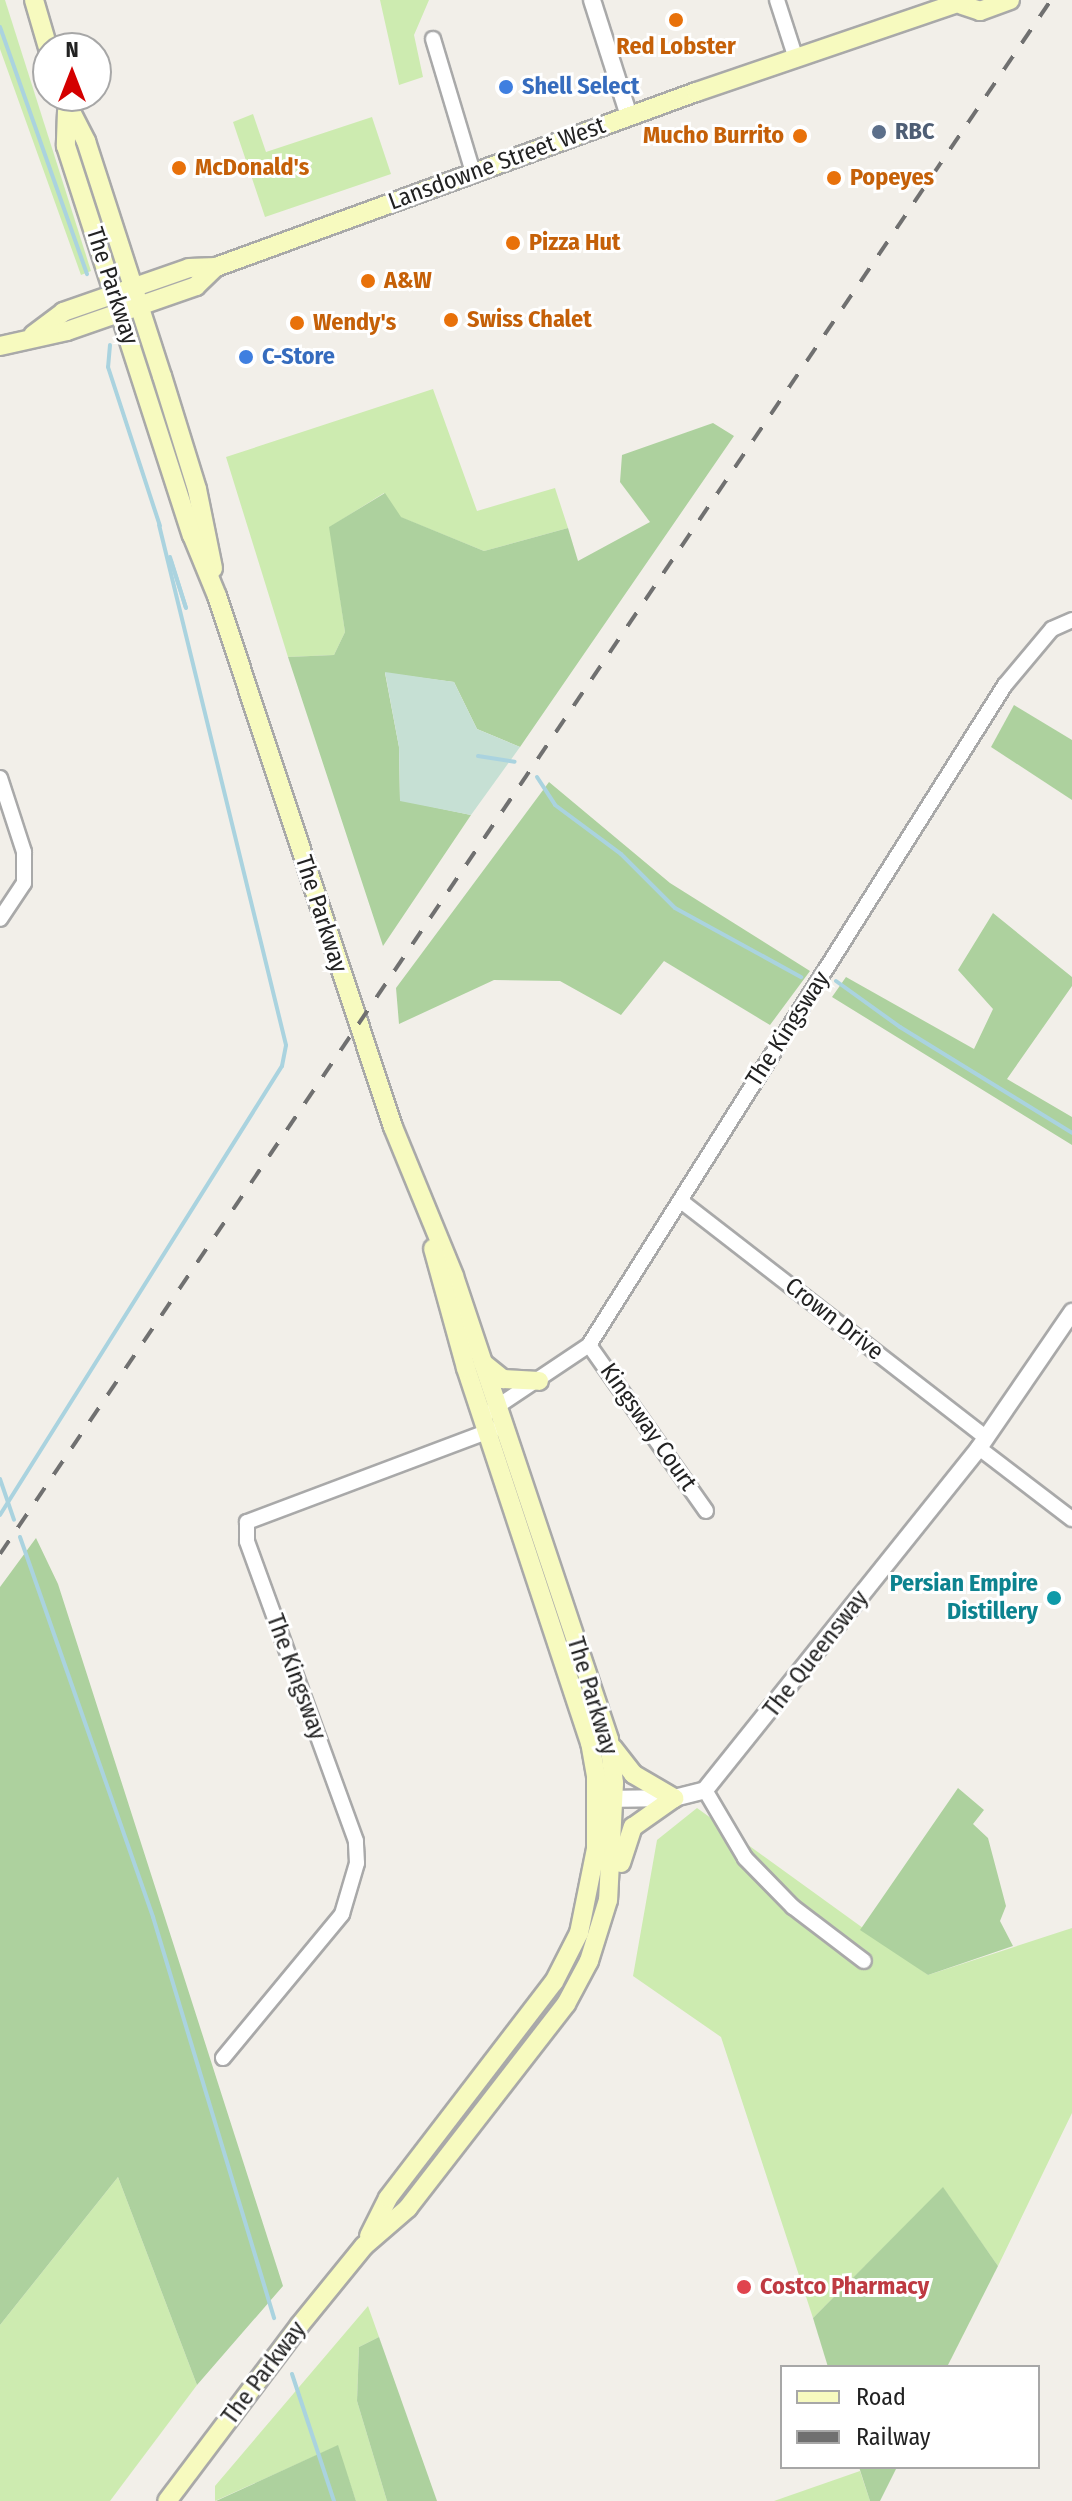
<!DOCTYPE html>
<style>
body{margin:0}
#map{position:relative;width:1072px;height:2501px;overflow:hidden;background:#f2efe9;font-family:"Fira Sans Condensed",sans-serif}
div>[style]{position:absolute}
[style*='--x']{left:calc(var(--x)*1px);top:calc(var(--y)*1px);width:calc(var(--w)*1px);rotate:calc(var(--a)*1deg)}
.grass>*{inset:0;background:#cdebb0}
.forest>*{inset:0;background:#add19e}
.wetland>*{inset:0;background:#c6e0d4}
.stream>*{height:4px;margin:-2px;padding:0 2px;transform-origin:2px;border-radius:2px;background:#aad3df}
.roads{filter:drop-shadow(2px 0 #a9a9a9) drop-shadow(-2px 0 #a9a9a9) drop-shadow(0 2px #a9a9a9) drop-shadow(0 -2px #a9a9a9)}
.minor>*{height:14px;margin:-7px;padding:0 7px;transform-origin:7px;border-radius:7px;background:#fff}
.tertiary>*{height:16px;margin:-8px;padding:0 8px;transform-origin:8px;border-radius:8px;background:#fff}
.secondary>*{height:18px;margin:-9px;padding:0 9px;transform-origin:9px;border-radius:9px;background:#f7fabf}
.rail>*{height:4px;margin-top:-2px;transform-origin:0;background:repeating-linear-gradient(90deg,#707070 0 16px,transparent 0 32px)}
.dots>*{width:22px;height:22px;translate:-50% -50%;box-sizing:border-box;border:4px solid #fff;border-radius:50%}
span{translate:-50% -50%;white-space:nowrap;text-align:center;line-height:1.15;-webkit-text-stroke:6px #fff;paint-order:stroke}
.food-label{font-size:24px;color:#c56008;font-weight:700}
.right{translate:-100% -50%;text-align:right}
.left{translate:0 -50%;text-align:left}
.shop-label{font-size:24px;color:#366cbe;font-weight:700}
.service-label{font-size:24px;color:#4e5e75;font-weight:700}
.street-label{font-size:24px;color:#222}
.culture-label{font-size:24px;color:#0d838f;font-weight:700}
.health-label{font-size:24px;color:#be3a42;font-weight:700}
.legend{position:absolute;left:780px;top:2365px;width:260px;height:104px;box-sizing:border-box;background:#fff;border:2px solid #a7a7a7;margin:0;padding:10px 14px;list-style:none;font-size:24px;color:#222}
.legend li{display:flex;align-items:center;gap:16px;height:40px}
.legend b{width:40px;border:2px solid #a7a7a7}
.north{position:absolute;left:32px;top:32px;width:80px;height:80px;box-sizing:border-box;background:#fff;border:2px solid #a7a7a7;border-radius:50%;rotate:0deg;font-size:22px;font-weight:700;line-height:32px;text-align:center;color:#222}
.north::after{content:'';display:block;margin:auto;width:28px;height:36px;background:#d40000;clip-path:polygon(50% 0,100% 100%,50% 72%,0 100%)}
</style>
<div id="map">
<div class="grass">
<i style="clip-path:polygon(0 0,5px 0,91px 271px,81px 275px,0 49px)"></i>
<i style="clip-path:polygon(380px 0,429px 0,414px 35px,423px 77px,399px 85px)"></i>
<i style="clip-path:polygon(253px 114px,266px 152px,372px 117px,391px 174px,265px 217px,233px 122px)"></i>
<i style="clip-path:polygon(433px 389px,477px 511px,555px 488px,568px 528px,484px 551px,400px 517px,384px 493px,330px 527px,345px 632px,334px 655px,288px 657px,226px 457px)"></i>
<i style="clip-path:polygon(697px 1808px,928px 1975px,1072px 1928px,1072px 2113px,998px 2266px,943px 2188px,813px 2318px,721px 2037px,633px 1976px,657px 1840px)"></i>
<i style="clip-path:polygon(118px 2177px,197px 2385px,110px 2501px,0 2501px,0 2325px)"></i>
<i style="clip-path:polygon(368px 2306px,379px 2337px,359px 2347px,357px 2401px,387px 2501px,356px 2501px,337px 2446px,215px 2501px,215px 2486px)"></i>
<i style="clip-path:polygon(860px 2471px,870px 2501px,774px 2501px)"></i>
</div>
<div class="forest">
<i style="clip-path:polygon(713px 423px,734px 436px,520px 747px,477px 729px,454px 682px,385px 673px,399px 747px,400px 800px,471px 815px,383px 946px,288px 657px,334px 655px,345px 632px,329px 527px,385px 493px,401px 517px,484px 551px,568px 528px,578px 561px,650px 522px,620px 482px,622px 455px)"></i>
<i style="clip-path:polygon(1014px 705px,1072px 740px,1072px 800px,991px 747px)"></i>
<i style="clip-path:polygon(549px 782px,670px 883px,810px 971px,770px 1025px,664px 961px,621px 1015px,560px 981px,494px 980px,399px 1024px,396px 988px)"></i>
<i style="clip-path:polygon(993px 913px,1072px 977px,1072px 986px,1007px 1079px,1072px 1117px,1072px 1145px,832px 997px,846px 977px,974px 1049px,993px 1009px,958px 970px)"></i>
<i style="clip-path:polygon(36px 1538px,58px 1584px,283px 2286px,197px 2385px,118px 2177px,0 2325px,0 1587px)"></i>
<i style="clip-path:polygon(958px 1788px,984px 1810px,973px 1824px,988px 1838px,1006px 1906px,1000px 1921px,1013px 1946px,928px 1975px,860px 1930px)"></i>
<i style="clip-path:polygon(943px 2187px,998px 2266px,947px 2367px,828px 2367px,813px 2318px)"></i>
<i style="clip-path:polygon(379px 2337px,437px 2501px,387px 2501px,357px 2401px,359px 2347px)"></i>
<i style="clip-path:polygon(338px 2445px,356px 2501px,216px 2501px)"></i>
<i style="clip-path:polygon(859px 2467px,897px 2467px,880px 2501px,870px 2501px)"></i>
</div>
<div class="wetland">
<i style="clip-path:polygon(385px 672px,454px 682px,477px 729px,520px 747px,471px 815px,400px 801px,399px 747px)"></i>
</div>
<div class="stream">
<i style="--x:0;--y:27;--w:262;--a:70.6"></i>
<i style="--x:110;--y:345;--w:22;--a:95"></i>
<i style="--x:108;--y:367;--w:167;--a:71.9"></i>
<i style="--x:170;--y:557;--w:53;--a:72.6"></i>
<i style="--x:186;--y:608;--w:49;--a:-107.7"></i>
<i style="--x:478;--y:756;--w:37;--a:9"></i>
<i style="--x:537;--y:777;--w:33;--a:57"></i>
<i style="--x:555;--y:805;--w:82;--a:36.6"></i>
<i style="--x:621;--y:854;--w:76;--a:45"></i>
<i style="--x:675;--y:908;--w:144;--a:28.7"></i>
<i style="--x:836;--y:981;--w:79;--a:35.7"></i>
<i style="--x:900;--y:1027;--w:202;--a:31.6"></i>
<i style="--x:0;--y:1479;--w:43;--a:71.1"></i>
<i style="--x:0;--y:1515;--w:530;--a:-57.87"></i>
<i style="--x:282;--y:1066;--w:21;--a:-79"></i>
<i style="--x:286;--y:1045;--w:535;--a:-103.72"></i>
<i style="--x:20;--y:1537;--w:403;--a:70.7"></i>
<i style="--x:153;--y:1917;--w:419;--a:73.2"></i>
<i style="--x:292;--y:2374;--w:134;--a:71.7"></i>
</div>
<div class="roads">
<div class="minor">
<i style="--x:777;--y:0;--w:62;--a:72.1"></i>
<i style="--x:433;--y:39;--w:139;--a:73.3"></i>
<i style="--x:0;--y:778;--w:78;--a:72"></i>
<i style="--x:24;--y:852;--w:31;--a:90"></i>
<i style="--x:24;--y:883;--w:43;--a:123.7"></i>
<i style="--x:681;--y:1201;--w:386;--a:37.8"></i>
<i style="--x:589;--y:1345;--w:203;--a:54.8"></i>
<i style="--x:489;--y:1412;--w:120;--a:-33.8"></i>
<i style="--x:589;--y:1345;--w:780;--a:-57.78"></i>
<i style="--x:1005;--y:685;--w:73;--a:-50"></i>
<i style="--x:1052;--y:629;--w:22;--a:-24"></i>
<i style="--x:979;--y:1448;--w:117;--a:37.4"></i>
<i style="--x:705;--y:1790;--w:79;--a:59.5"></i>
<i style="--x:745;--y:1858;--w:69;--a:45.6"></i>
<i style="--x:793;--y:1907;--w:89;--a:37.3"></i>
<i style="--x:223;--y:2058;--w:187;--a:-50.4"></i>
<i style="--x:342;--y:1914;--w:53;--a:-73.6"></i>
<i style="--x:357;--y:1863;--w:22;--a:-93"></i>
<i style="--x:356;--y:1841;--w:319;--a:-110"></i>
<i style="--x:247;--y:1541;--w:19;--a:-90"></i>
<i style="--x:247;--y:1522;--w:264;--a:-20.6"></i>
</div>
<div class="tertiary">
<i style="--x:592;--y:0;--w:122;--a:72.3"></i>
<i style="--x:602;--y:1799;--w:72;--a:-0.8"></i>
<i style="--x:674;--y:1798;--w:32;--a:-14"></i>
<i style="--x:705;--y:1790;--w:438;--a:-51.3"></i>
<i style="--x:979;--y:1448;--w:165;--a:-55.6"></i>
</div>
<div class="secondary">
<i style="--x:34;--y:0;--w:50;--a:73.7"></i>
<i style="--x:962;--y:5;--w:19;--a:18"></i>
<i style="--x:980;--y:11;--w:32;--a:-20"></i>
<i style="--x:63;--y:96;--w:51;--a:62.9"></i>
<i style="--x:86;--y:141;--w:247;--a:72.1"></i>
<i style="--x:162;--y:376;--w:118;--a:72.8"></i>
<i style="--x:197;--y:489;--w:81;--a:78.6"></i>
<i style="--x:67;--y:111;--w:35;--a:92"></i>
<i style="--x:66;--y:146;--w:409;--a:72.1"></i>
<i style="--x:192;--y:535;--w:66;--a:67.7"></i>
<i style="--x:217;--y:596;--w:559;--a:71.66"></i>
<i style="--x:393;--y:1127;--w:161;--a:67.7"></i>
<i style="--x:454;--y:1276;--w:489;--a:71.5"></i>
<i style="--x:609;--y:1740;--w:43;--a:83.4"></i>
<i style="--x:614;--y:1783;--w:117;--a:92.9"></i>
<i style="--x:608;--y:1900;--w:64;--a:107.3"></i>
<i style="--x:589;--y:1961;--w:49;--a:118.1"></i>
<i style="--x:566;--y:2004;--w:258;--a:127.8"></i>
<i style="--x:408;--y:2208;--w:58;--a:139.2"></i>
<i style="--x:364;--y:2246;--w:103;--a:129.1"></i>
<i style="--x:299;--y:2326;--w:219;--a:127"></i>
<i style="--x:33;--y:335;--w:38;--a:-37"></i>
<i style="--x:63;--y:312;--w:133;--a:-19.2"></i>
<i style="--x:189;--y:268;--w:27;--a:-2"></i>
<i style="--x:216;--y:267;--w:511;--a:-20.03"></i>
<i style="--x:696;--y:92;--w:285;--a:-18.8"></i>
<i style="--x:0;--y:346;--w:69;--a:-12.6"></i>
<i style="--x:67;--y:331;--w:137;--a:-19.2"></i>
<i style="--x:196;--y:286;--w:28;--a:-44"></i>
<i style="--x:483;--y:1363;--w:26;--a:39"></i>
<i style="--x:503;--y:1379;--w:36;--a:3"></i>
<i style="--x:613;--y:1748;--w:33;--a:52"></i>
<i style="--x:633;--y:1774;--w:48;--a:30.3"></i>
<i style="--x:621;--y:1863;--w:38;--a:-72"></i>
<i style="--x:633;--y:1827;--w:50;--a:-35.3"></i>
<i style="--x:369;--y:2236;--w:42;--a:-63.4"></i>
<i style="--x:388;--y:2198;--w:272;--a:-52.5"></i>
<i style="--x:554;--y:1982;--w:55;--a:-63"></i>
<i style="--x:579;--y:1933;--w:86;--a:-78.6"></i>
<i style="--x:596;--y:1849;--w:73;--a:-90"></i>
<i style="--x:596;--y:1776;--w:34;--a:-100"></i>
<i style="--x:590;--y:1743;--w:395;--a:-108.3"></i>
<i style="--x:466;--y:1368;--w:124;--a:-105.4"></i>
</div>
</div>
<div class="rail">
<i style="--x:0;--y:1554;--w:1876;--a:-55.93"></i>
</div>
<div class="dots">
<i style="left:676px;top:20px;background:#e8710a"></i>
<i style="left:506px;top:87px;background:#3f7fe0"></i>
<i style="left:879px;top:132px;background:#5c6f8a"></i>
<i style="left:800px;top:136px;background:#e8710a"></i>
<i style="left:179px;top:168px;background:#e8710a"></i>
<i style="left:834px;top:178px;background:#e8710a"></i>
<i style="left:513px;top:243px;background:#e8710a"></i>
<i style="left:368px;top:281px;background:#e8710a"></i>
<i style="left:451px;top:320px;background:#e8710a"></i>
<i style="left:297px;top:323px;background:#e8710a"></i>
<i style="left:246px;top:357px;background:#3f7fe0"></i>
<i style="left:1054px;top:1598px;background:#0f9aa8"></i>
<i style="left:744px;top:2287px;background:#e0444e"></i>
</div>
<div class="food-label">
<span style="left:676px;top:47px">Red Lobster</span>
<span class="right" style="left:784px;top:136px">Mucho Burrito</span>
<span class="left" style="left:195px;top:168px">McDonald's</span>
<span class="left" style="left:850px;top:178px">Popeyes</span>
<span class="left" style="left:529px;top:243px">Pizza Hut</span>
<span class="left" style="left:384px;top:281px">A&amp;W</span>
<span class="left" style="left:467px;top:320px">Swiss Chalet</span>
<span class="left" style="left:313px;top:323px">Wendy's</span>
</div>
<div class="shop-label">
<span class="left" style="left:522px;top:87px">Shell Select</span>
<span class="left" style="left:262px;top:357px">C-Store</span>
</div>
<div class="service-label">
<span class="left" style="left:895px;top:132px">RBC</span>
</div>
<div class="street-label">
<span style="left:497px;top:164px;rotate:-20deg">Lansdowne Street West</span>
<span style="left:112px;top:286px;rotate:72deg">The Parkway</span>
<span style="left:321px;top:914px;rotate:72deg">The Parkway</span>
<span style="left:788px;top:1029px;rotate:-57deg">The Kingsway</span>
<span style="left:834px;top:1319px;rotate:38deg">Crown Drive</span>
<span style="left:648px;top:1427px;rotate:55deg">Kingsway Court</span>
<span style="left:816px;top:1654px;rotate:-52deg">The Queensway</span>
<span style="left:296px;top:1677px;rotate:70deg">The Kingsway</span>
<span style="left:592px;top:1696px;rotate:73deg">The Parkway</span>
<span style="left:264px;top:2373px;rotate:-53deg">The Parkway</span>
</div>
<div class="culture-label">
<span class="right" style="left:1038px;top:1598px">Persian Empire<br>Distillery</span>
</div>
<div class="health-label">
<span class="left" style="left:760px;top:2287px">Costco Pharmacy</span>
</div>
<ul class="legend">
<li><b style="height:10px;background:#f7fabf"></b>Road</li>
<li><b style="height:10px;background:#707070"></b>Railway</li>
</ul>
<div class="north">N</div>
</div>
